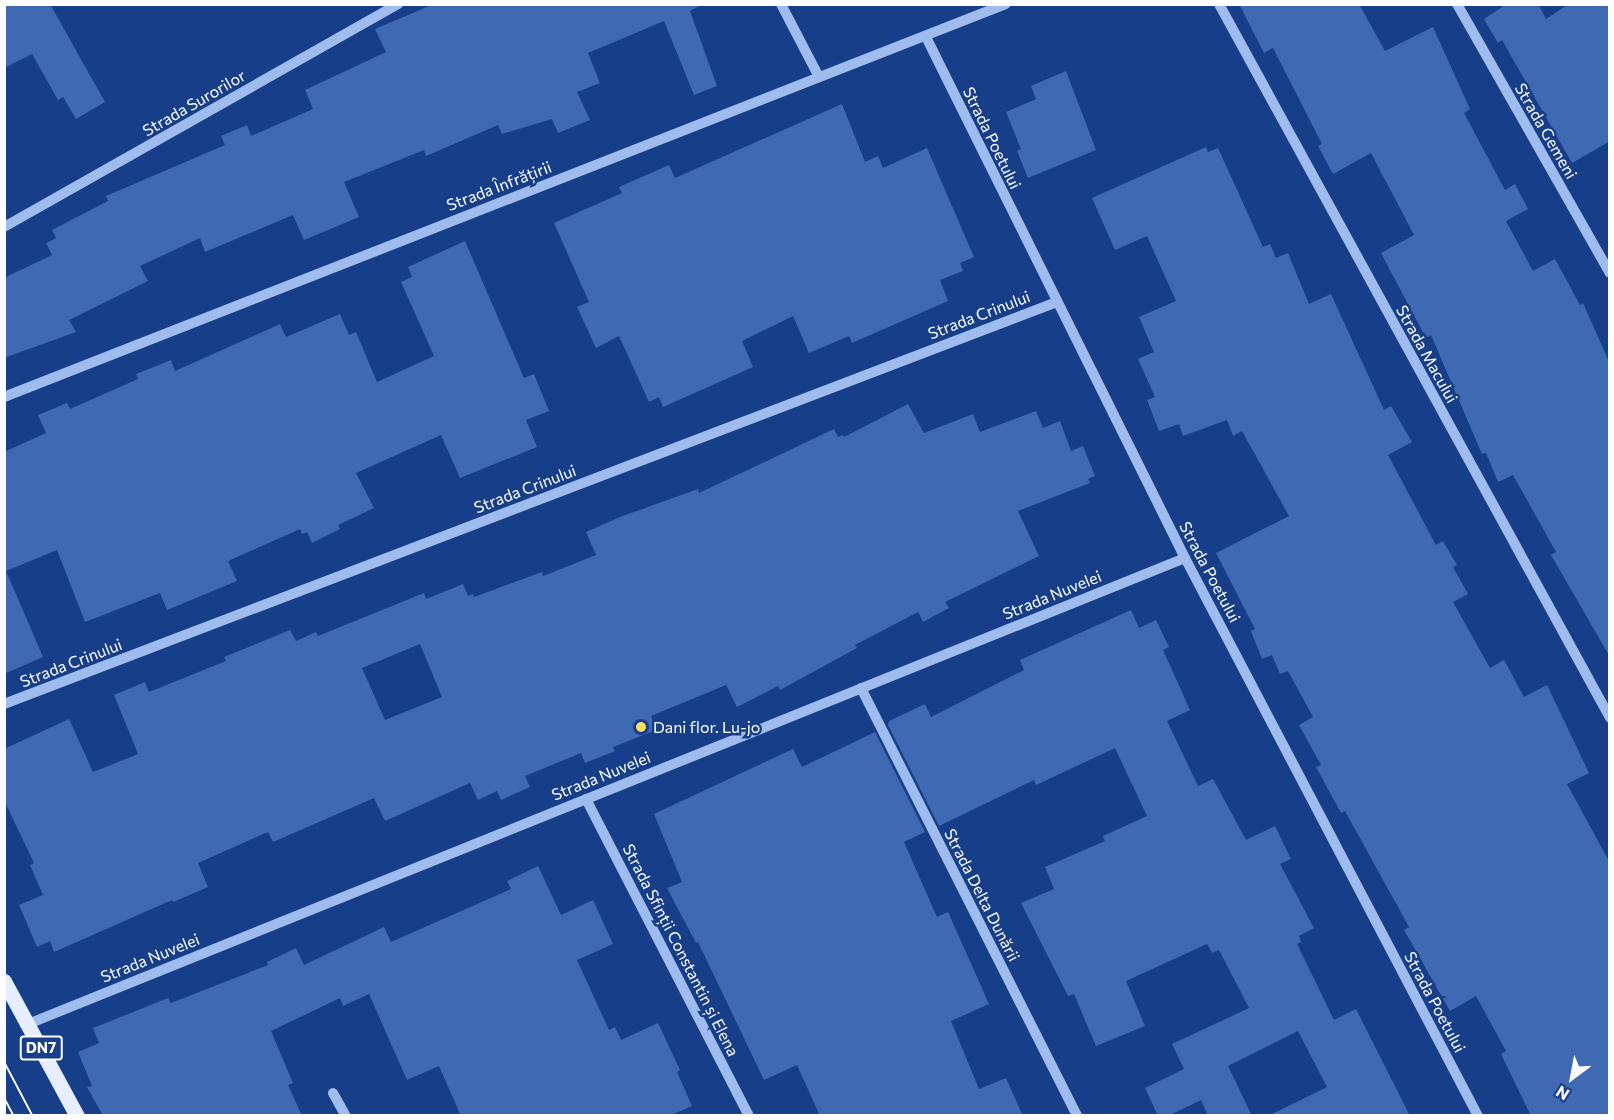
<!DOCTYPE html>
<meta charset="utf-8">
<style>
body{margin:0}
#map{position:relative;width:1614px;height:1120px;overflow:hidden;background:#173f89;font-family:Commissioner,sans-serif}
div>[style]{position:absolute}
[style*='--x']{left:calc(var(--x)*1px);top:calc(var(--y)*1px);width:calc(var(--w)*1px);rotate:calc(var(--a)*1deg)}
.building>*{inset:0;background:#3f69b2}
.minor>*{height:10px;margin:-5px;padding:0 5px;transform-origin:5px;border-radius:5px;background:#9fbcee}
.major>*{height:15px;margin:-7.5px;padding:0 7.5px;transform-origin:7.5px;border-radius:7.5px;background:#e6eeff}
.tram>*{height:1.5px;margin:-0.75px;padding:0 0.75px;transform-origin:0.75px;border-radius:0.75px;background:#fff}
.dots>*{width:16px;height:16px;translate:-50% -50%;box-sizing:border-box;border:3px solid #173f89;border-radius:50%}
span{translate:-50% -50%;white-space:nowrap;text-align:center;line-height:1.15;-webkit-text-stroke:5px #173f89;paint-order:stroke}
.shield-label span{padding:2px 4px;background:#173f89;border:2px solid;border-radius:4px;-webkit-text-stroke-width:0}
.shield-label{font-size:15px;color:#fff;font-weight:700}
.street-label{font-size:16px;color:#fff}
.poi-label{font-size:16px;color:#fff}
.left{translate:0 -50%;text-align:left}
.frame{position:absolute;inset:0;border:6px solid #fff;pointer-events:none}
.north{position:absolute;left:1542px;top:1048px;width:60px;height:60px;-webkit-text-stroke:4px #173f89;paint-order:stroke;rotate:212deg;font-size:16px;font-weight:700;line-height:24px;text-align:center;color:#fff}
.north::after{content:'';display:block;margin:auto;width:21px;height:27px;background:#fff;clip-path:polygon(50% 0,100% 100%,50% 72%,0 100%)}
</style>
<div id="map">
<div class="building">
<i style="clip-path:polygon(4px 4px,50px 4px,105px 102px,76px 119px,63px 97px,58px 100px,32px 54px,4px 68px)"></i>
<i style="clip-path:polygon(434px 4px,703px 4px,690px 11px,717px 86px,694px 95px,664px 21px,588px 53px,600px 83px,577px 92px,590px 120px,558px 133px,552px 119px,502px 134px,498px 125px,426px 156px,424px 150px,344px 182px,359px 217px,304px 240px,293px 215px,205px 252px,200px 238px,140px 266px,148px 281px,69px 320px,76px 332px,4px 358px,4px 278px,52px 255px,46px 243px,56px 238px,52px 230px,108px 201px,106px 196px,225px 145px,221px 136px,247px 125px,251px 136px,313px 109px,305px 90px,386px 52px,375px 29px)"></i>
<i style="clip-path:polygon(1239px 4px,1359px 4px,1385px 51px,1433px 27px,1470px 109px,1464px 113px,1505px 190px,1515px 184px,1528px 209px,1506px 221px,1533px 271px,1555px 259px,1580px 305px,1583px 303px,1610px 364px,1610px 657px,1551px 555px,1556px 552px,1513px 475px,1498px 482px,1486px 453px,1482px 454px,1431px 335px,1426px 338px,1381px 253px,1414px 235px,1371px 153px,1333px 174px,1318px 146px,1322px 144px,1273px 48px,1264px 53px)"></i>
<i style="clip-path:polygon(1507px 4px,1538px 4px,1546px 19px,1569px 4px,1610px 4px,1610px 141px,1572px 163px,1502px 40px,1498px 43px,1484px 19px)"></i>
<i style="clip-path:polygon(1066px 71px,1096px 150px,1028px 178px,1017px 151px,1021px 149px,1006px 112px,1036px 99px,1031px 86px)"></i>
<i style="clip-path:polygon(842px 104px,865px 162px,878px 156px,883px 168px,927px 148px,974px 257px,960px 263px,963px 271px,940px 280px,948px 301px,852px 343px,849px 336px,809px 353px,793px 316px,742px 341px,753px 367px,663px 407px,659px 397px,649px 402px,619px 336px,596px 348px,577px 307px,589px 302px,554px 223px,622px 193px,619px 187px,669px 165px,675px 178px)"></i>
<i style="clip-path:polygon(1206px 147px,1208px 152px,1218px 148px,1263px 247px,1270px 244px,1276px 258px,1288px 253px,1309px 304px,1331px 294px,1384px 410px,1391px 406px,1412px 442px,1388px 455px,1436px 545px,1443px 541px,1457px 565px,1453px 567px,1468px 594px,1453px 602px,1490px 668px,1504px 660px,1524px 697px,1547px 685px,1589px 773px,1567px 784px,1610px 863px,1610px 1116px,1531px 1116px,1501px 1054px,1506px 1051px,1476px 996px,1450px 1011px,1404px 930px,1409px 927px,1345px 811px,1341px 813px,1316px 767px,1321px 765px,1299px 725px,1313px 717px,1288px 671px,1280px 674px,1272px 655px,1262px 659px,1251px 631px,1255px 629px,1216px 553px,1289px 516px,1242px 431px,1233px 436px,1227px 420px,1183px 436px,1179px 424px,1159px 431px,1147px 400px,1155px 397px,1138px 359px,1154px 352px,1139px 317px,1176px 301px,1147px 236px,1115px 250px,1092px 198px)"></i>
<i style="clip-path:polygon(465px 241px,524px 378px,534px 374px,549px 411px,526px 420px,537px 447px,460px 478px,441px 435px,356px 473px,374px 508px,338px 525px,340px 529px,312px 543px,307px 532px,302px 534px,300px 529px,228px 561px,237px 581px,167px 610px,160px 593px,85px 622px,57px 550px,6px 571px,43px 657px,4px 674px,4px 452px,46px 433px,38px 415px,67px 403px,70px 409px,138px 379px,136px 374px,171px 360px,175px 371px,280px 324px,286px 337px,340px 314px,349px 335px,356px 332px,377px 382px,434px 356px,401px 282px,412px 277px,408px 267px)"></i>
<i style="clip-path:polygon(evenodd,908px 404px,924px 433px,973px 414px,980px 432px,1036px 411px,1043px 428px,1060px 421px,1071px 451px,1083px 446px,1095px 476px,1088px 479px,1090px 483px,1018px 511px,1039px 556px,945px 602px,949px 608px,923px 622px,918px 612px,855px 645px,857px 648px,780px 690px,778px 686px,737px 707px,726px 685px,651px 716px,656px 730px,613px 747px,615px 751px,585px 763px,581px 753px,525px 776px,530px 787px,501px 800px,497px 791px,478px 800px,470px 783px,385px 821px,374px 798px,273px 842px,268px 832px,198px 863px,208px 887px,173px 902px,172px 900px,54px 952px,50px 941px,37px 947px,19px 905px,43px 895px,30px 865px,34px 863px,4px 800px,4px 749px,69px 719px,93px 772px,138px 754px,114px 695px,145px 682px,149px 692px,226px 661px,224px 657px,290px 630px,296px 641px,316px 632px,318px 636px,424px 593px,426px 599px,463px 584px,468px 596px,473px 594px,474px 597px,542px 572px,543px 576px,596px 555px,586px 532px,620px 517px,698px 489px,699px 493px,834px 429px,838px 437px,843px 435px,844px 437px,908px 404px,420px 644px,442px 697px,385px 720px,362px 668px,420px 644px)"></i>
<i style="clip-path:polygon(1131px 610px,1139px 628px,1156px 620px,1169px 647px,1163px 650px,1190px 710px,1167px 721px,1198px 786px,1213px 779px,1246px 840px,1275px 826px,1291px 859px,1280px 864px,1314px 928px,1299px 936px,1301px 942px,1297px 944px,1334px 1020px,1356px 1009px,1410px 1116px,1268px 1116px,1327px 1087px,1298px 1031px,1228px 1066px,1252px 1116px,1208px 1116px,1201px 1100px,1168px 1116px,1158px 1116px,1145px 1088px,1184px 1069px,1172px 1044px,1249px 1008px,1219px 950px,1212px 953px,1207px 944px,1126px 981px,1145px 1026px,1096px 1046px,1074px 994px,1068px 996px,1021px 903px,1054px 889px,1045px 867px,1105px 841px,1103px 836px,1147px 816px,1115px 748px,1036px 785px,1034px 780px,939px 826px,888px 725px,889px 721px,925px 704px,931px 717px,1024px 670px,1020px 660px)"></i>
<i style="clip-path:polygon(875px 732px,925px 832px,904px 842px,937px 917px,948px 912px,989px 1004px,951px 1021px,979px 1089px,1006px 1078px,1023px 1116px,820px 1116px,797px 1065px,764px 1080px,698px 942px,696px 943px,667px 888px,682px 882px,654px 814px,793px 749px,802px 767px)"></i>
<i style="clip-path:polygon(538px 866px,561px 915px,593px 900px,613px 944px,577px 960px,609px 1030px,615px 1027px,621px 1040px,658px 1023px,680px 1070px,677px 1072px,692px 1106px,669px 1116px,461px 1116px,439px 1066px,407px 1080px,369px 994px,343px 1006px,340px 998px,271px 1031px,293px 1083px,288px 1085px,302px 1116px,103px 1116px,87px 1087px,92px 1086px,78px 1052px,99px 1043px,93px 1028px,168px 998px,171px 1003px,268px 965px,267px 962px,296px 948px,304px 965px,384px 927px,391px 942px,511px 889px,507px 881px)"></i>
</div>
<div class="minor">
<i style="--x:781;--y:4;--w:82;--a:62.5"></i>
<i style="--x:1219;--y:4;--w:814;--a:61.29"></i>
<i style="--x:1457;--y:4;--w:309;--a:60.4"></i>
<i style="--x:926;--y:37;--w:582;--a:63.57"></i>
<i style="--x:1185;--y:558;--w:630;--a:62.3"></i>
<i style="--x:4;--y:227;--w:453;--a:-29.5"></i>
<i style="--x:4;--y:397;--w:1076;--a:-21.42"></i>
<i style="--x:861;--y:688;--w:479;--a:63.2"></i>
<i style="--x:4;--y:704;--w:1127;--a:-20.9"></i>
<i style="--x:586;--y:799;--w:356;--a:62.8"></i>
<i style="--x:28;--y:1024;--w:1247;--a:-21.94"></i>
<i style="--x:333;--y:1093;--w:26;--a:61"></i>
</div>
<div class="major">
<i style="--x:4;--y:981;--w:153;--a:61.6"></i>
</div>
<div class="tram">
<i style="--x:4;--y:1061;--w:62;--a:62.2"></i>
<i style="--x:4;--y:1097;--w:21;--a:62"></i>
</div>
<div class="dots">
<i style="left:641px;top:727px;background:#ffde5c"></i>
</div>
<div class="shield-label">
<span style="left:41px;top:1048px">DN7</span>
</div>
<div class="street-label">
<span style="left:194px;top:103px;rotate:-30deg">Strada Surorilor</span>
<span style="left:1546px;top:131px;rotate:60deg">Strada Gemeni</span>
<span style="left:992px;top:138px;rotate:64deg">Strada Poetului</span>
<span style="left:499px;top:186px;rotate:-21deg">Strada Înfrățirii</span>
<span style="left:979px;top:315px;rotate:-21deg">Strada Crinului</span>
<span style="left:1427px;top:354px;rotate:61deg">Strada Macului</span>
<span style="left:525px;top:489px;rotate:-21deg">Strada Crinului</span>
<span style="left:1210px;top:572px;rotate:62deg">Strada Poetului</span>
<span style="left:1052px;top:595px;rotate:-22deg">Strada Nuvelei</span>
<span style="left:71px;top:663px;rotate:-21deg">Strada Crinului</span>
<span style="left:601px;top:776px;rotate:-22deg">Strada Nuvelei</span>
<span style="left:982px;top:895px;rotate:63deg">Strada Delta Dunării</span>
<span style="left:681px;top:950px;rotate:63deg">Strada Sfinții Constantin și Elena</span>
<span style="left:150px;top:958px;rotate:-22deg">Strada Nuvelei</span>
<span style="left:1435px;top:1002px;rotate:62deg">Strada Poetului</span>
</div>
<div class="poi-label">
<span class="left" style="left:653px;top:727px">Dani flor. Lu-jo</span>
</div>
<div class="frame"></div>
<div class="north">N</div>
</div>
